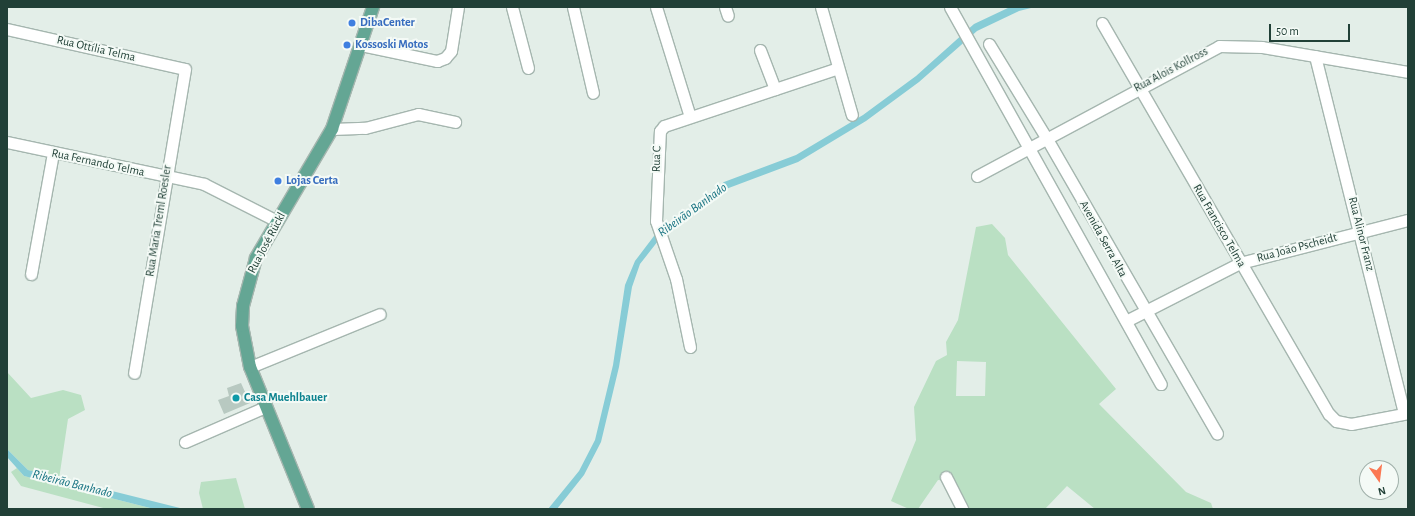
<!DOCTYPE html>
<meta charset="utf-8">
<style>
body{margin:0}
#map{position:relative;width:1415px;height:516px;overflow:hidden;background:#e3eee8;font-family:"Alegreya Sans",sans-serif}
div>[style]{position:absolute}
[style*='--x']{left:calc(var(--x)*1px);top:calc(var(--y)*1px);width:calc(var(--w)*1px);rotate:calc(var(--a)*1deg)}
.green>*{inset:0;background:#bae0c3}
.water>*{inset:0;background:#87ccd6}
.building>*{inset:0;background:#b8c9c1}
.roads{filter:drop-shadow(1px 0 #a5b6af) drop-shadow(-1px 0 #a5b6af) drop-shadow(0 1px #a5b6af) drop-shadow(0 -1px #a5b6af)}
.minor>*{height:11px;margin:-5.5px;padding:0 5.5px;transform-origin:5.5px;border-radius:5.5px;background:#fff}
.major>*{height:12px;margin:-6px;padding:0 6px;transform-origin:6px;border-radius:6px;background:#64a694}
.dots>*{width:11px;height:11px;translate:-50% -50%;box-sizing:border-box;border:2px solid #f4faf6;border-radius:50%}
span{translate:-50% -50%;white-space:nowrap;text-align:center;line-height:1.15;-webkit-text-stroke:4px #f4faf6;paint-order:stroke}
.shop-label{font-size:12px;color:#366cbe;font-weight:700}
.left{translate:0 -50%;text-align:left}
.street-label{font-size:12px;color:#214037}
.culture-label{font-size:12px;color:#0d838f;font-weight:700}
.water-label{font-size:13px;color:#167281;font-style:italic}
.frame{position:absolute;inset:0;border:8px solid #214037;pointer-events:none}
.north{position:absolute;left:1359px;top:460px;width:40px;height:40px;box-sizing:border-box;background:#f4faf6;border:1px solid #a0b0aa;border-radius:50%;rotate:166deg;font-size:11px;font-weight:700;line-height:16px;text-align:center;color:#214037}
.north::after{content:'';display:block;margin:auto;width:14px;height:18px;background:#fb7853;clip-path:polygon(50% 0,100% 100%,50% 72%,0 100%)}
.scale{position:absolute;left:1269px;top:24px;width:81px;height:18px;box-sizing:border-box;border:2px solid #214037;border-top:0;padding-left:5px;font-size:12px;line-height:14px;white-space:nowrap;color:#214037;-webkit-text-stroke:3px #f4faf6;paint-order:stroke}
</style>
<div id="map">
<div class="green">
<i style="clip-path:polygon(evenodd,992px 224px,1005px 238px,1008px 255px,1116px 389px,1099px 404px,1186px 492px,1211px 503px,1213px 509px,1095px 509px,1067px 486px,1045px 509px,970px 509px,955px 482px,938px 480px,918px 509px,909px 509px,891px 501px,916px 440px,914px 407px,936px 361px,947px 355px,946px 342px,958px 320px,976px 227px,992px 224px,957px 361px,986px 362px,985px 396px,956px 396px,957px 361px)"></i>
<i style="clip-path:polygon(7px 372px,31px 398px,63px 390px,81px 395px,85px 410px,68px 419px,59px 479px,28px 470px,7px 449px)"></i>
<i style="clip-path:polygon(17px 468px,24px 476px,154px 509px,107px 509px,21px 486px,11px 472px)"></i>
<i style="clip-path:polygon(236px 478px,245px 509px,203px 509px,199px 493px,201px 482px)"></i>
</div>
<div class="water">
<i style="clip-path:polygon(1010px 7px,1035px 7px,1019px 11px,977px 31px,919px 82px,866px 121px,798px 162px,726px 189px,658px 241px,640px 264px,632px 287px,619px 367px,601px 442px,584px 475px,557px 509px,548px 509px,579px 471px,595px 440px,613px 365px,625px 285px,635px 261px,654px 236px,724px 182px,796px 155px,863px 115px,916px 76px,974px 24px)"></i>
<i style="clip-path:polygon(7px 449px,28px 470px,184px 509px,154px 509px,24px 476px,7px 457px)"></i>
</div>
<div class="building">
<i style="clip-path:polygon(241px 383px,250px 403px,224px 414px,218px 400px,229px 396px,227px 388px)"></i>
</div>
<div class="roads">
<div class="minor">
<i style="--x:512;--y:7;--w:63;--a:75.3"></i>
<i style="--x:573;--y:7;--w:88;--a:76.9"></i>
<i style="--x:656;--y:7;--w:115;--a:72.8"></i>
<i style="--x:725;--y:7;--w:9;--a:72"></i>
<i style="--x:821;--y:7;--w:112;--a:74"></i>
<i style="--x:950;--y:7;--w:432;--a:60.8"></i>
<i style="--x:1102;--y:23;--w:452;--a:59.9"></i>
<i style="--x:1329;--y:414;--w:10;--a:45"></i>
<i style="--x:1336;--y:421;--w:15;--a:11"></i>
<i style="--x:1351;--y:424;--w:58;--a:-10.9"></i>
<i style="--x:7;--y:29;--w:182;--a:12.7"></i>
<i style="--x:185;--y:69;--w:308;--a:99.5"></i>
<i style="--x:989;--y:44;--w:111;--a:58.6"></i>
<i style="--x:1047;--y:139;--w:340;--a:60"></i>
<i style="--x:361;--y:45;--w:78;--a:11.9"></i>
<i style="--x:437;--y:61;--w:9;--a:-21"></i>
<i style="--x:445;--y:58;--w:9;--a:-49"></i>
<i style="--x:451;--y:51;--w:45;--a:-81"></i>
<i style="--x:760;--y:50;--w:42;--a:69"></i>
<i style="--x:1315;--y:56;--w:368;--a:76"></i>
<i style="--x:332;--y:129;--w:33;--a:-2"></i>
<i style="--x:365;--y:128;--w:55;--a:-14.8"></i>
<i style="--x:418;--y:114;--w:38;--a:12"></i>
<i style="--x:7;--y:142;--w:201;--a:12"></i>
<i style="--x:204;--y:184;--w:82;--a:26.9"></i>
<i style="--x:977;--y:176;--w:275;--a:-28.2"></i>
<i style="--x:1219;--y:46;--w:43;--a:1.3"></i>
<i style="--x:1262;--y:47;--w:148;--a:9.7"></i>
<i style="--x:31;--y:274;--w:123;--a:-79.7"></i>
<i style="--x:1126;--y:321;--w:128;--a:-27"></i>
<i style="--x:1240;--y:263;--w:173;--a:-14.4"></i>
<i style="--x:690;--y:347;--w:69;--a:-101.6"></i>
<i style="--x:676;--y:279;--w:61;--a:-109"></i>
<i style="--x:656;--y:221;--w:90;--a:-87.5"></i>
<i style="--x:660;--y:131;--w:6;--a:-51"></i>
<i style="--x:664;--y:126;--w:183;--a:-18.4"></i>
<i style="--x:250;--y:367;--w:140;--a:-22.2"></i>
<i style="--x:185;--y:442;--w:87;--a:-23.6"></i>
<i style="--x:946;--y:477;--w:36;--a:63"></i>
</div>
<div class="major">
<i style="--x:308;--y:509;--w:153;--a:-112.2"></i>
<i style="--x:250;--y:367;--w:42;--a:-101"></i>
<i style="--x:242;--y:326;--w:20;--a:-87"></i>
<i style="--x:243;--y:306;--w:50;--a:-74.8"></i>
<i style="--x:256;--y:258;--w:150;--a:-59.5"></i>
<i style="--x:332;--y:129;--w:129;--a:-71.4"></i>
</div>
</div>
<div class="dots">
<i style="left:352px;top:23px;background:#3f7fe0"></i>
<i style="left:347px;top:45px;background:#3f7fe0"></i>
<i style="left:278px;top:181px;background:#3f7fe0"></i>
<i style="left:236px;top:398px;background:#0f9aa8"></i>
</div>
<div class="shop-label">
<span class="left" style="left:360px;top:23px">DibaCenter</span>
<span class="left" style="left:355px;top:45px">Kossoski Motos</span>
<span class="left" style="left:286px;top:181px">Lojas Certa</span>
</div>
<div class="street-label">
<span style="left:96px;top:49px;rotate:13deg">Rua Ottília Telma</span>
<span style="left:1171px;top:70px;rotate:-28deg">Rua Alois Kollross</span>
<span style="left:657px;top:159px;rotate:-88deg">Rua C</span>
<span style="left:98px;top:163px;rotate:12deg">Rua Fernando Telma</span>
<span style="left:159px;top:221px;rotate:-81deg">Rua Maria Treml Roesler</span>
<span style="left:1219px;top:226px;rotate:60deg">Rua Francisco Telma</span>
<span style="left:1361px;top:234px;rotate:76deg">Rua Alinor Franz</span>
<span style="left:1103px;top:239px;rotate:61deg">Avenida Serra Alta</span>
<span style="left:267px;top:243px;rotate:-62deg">Rua José Rückl</span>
<span style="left:1297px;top:248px;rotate:-15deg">Rua João Pscheidt</span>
</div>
<div class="culture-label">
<span class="left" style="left:244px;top:398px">Casa Muehlbauer</span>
</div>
<div class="water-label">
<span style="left:693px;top:211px;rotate:-36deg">Ribeirão Banhado</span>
<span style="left:72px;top:485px;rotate:14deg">Ribeirão Banhado</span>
</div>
<div class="frame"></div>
<div class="north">N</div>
<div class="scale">50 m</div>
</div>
